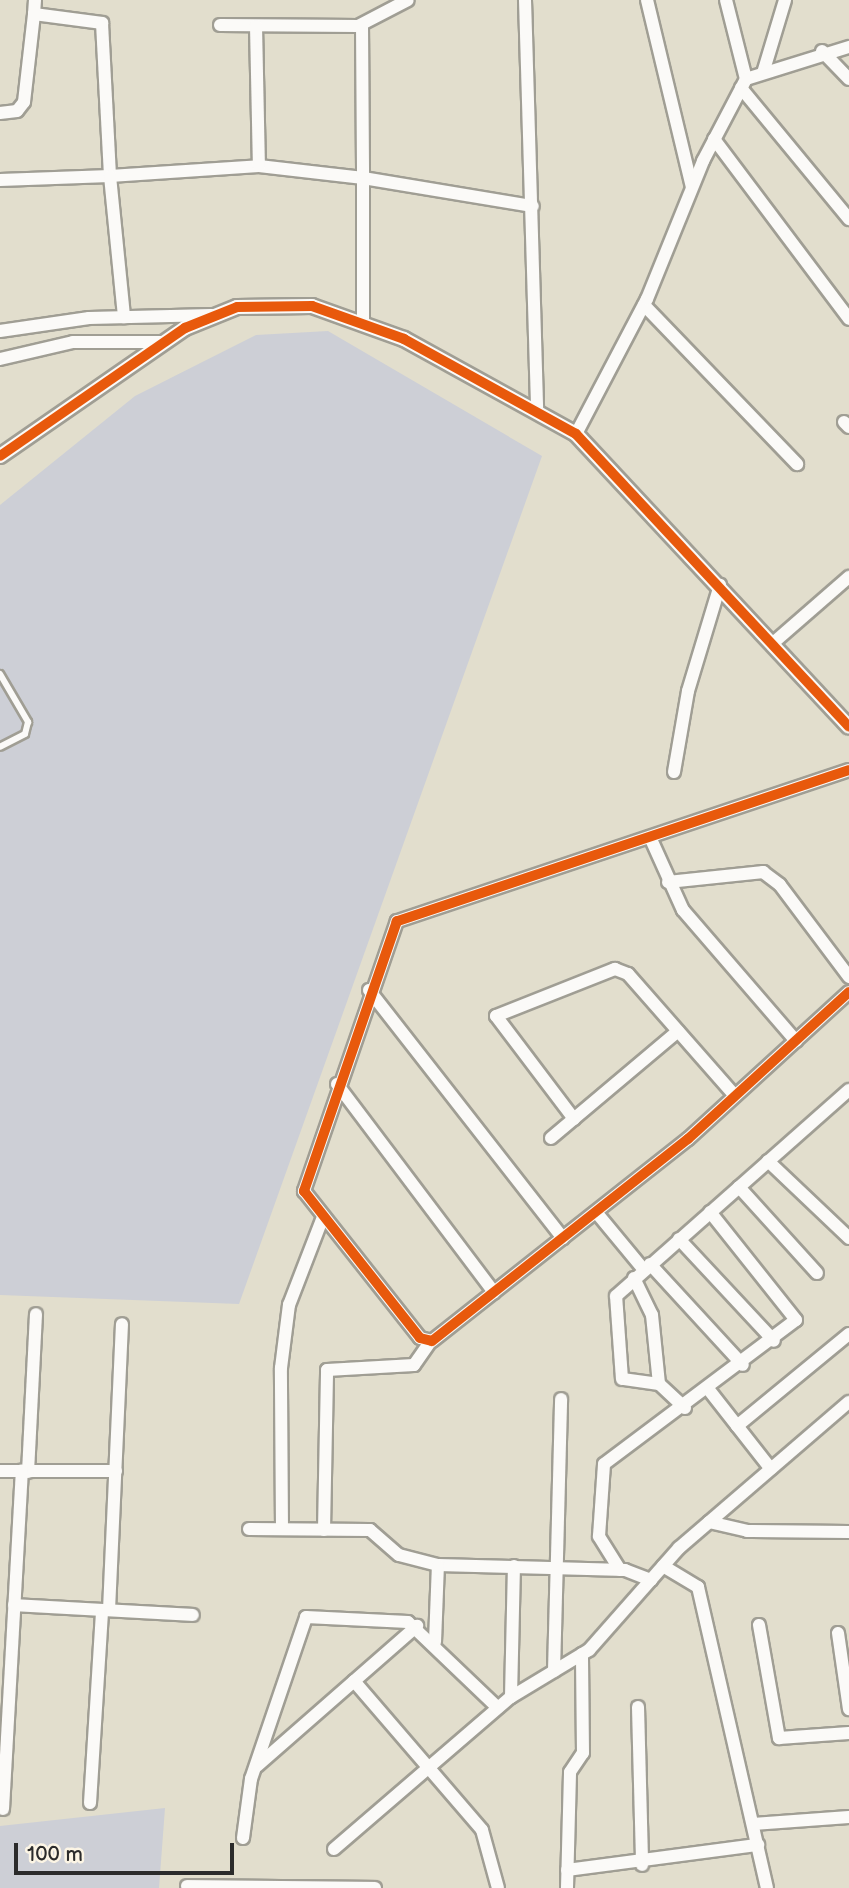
<!DOCTYPE html>
<style>
body{margin:0}
#map{position:relative;width:849px;height:1888px;overflow:hidden;background:#e2decd;font-family:"Balsamiq Sans",sans-serif}
div>[style]{position:absolute}
[style*='--x']{left:calc(var(--x)*1px);top:calc(var(--y)*1px);width:calc(var(--w)*1px);rotate:calc(var(--a)*1deg)}
.industrial>*{inset:0;background:#cdcfd6}
.roads{filter:drop-shadow(2px 0 #a09e94) drop-shadow(-2px 0 #a09e94) drop-shadow(0 2px #a09e94) drop-shadow(0 -2px #a09e94)}
.service>*{height:6px;margin:-3px;padding:0 3px;transform-origin:3px;border-radius:3px;background:#fbfaf8}
.minor>*{height:12px;margin:-6px;padding:0 6px;transform-origin:6px;border-radius:6px;background:#fbfaf8}
.tertiary>*{height:14px;margin:-7px;padding:0 7px;transform-origin:7px;border-radius:7px;background:#fbfaf8}
.cycleway>*{height:10px;margin:-5px;padding:0 5px;transform-origin:5px;border-radius:5px;background:#e8590c}
span{translate:-50% -50%;white-space:nowrap;text-align:center;line-height:1.15;-webkit-text-stroke:7px #fcf5e5;paint-order:stroke}
.scale{position:absolute;left:14px;top:1843px;width:220px;height:32px;box-sizing:border-box;border:4px solid #2b2b2b;border-top:0;padding-left:9px;font-size:21px;line-height:24px;white-space:nowrap;color:#2b2b2b;-webkit-text-stroke:5px #fcf5e5;paint-order:stroke}
</style>
<div id="map">
<div class="industrial">
<i style="clip-path:polygon(328px 331px,542px 456px,239px 1304px,0 1295px,0 505px,135px 396px,256px 335px)"></i>
<i style="clip-path:polygon(165px 1808px,159px 1888px,0 1888px,0 1826px)"></i>
</div>
<div class="roads">
<div class="service">
<i style="--x:0;--y:674;--w:56;--a:59.7"></i>
<i style="--x:28;--y:722;--w:12;--a:104"></i>
<i style="--x:25;--y:734;--w:28;--a:153"></i>
</div>
<div class="minor">
<i style="--x:35;--y:0;--w:14;--a:94"></i>
<i style="--x:34;--y:14;--w:69;--a:7.5"></i>
<i style="--x:102;--y:23;--w:153;--a:87"></i>
<i style="--x:110;--y:176;--w:149;--a:-3.8"></i>
<i style="--x:259;--y:166;--w:105;--a:6.6"></i>
<i style="--x:363;--y:178;--w:146;--a:90"></i>
<i style="--x:525;--y:0;--w:411;--a:88.3"></i>
<i style="--x:647;--y:0;--w:192;--a:76.5"></i>
<i style="--x:726;--y:0;--w:81;--a:75.8"></i>
<i style="--x:220;--y:25;--w:138;--a:0.4"></i>
<i style="--x:358;--y:26;--w:56;--a:-27.5"></i>
<i style="--x:362;--y:25;--w:153;--a:89.6"></i>
<i style="--x:363;--y:178;--w:172;--a:9.4"></i>
<i style="--x:256;--y:26;--w:140;--a:88.8"></i>
<i style="--x:822;--y:51;--w:39;--a:46"></i>
<i style="--x:763;--y:73;--w:76;--a:-73.2"></i>
<i style="--x:741;--y:88;--w:170;--a:50.5"></i>
<i style="--x:0;--y:113;--w:17;--a:-7"></i>
<i style="--x:17;--y:111;--w:11;--a:-52"></i>
<i style="--x:24;--y:102;--w:89;--a:-83.5"></i>
<i style="--x:714;--y:139;--w:225;--a:53.1"></i>
<i style="--x:0;--y:180;--w:110;--a:-2.1"></i>
<i style="--x:110;--y:176;--w:142;--a:84.3"></i>
<i style="--x:644;--y:305;--w:221;--a:46.1"></i>
<i style="--x:0;--y:331;--w:90;--a:-8.3"></i>
<i style="--x:89;--y:318;--w:123;--a:-1.4"></i>
<i style="--x:0;--y:359;--w:75;--a:-13.1"></i>
<i style="--x:73;--y:342;--w:92;--a:0"></i>
<i style="--x:844;--y:422;--w:7;--a:45"></i>
<i style="--x:576;--y:434;--w:153;--a:-62.3"></i>
<i style="--x:647;--y:299;--w:149;--a:-67.9"></i>
<i style="--x:703;--y:161;--w:93;--a:-62.3"></i>
<i style="--x:746;--y:79;--w:108;--a:-17.3"></i>
<i style="--x:773;--y:643;--w:101;--a:-41"></i>
<i style="--x:849;--y:770;--w:477;--a:161.5"></i>
<i style="--x:397;--y:921;--w:286;--a:109"></i>
<i style="--x:304;--y:1191;--w:187;--a:51.7"></i>
<i style="--x:420;--y:1338;--w:12;--a:14"></i>
<i style="--x:432;--y:1341;--w:326;--a:-38.3"></i>
<i style="--x:688;--y:1139;--w:218;--a:-42.4"></i>
<i style="--x:674;--y:772;--w:82;--a:-80.2"></i>
<i style="--x:688;--y:691;--w:111;--a:-73.2"></i>
<i style="--x:650;--y:837;--w:80;--a:65.7"></i>
<i style="--x:683;--y:910;--w:173;--a:49.2"></i>
<i style="--x:668;--y:882;--w:96;--a:-6"></i>
<i style="--x:763;--y:872;--w:21;--a:37"></i>
<i style="--x:780;--y:885;--w:115;--a:53.1"></i>
<i style="--x:369;--y:990;--w:315;--a:52"></i>
<i style="--x:337;--y:1084;--w:261;--a:53"></i>
<i style="--x:574;--y:1119;--w:129;--a:-127.1"></i>
<i style="--x:496;--y:1016;--w:128;--a:-21.6"></i>
<i style="--x:615;--y:969;--w:14;--a:21"></i>
<i style="--x:628;--y:974;--w:162;--a:48.7"></i>
<i style="--x:551;--y:1138;--w:166;--a:-40.1"></i>
<i style="--x:768;--y:1161;--w:112;--a:43.5"></i>
<i style="--x:739;--y:1187;--w:116;--a:47.8"></i>
<i style="--x:596;--y:1212;--w:75;--a:50.4"></i>
<i style="--x:679;--y:1239;--w:139;--a:47"></i>
<i style="--x:650;--y:1264;--w:137;--a:47.4"></i>
<i style="--x:634;--y:1278;--w:41;--a:64.1"></i>
<i style="--x:652;--y:1315;--w:69;--a:84.2"></i>
<i style="--x:709;--y:1390;--w:100;--a:51.9"></i>
<i style="--x:685;--y:1408;--w:35;--a:-137"></i>
<i style="--x:659;--y:1384;--w:37;--a:-172"></i>
<i style="--x:622;--y:1379;--w:83;--a:-94.1"></i>
<i style="--x:616;--y:1296;--w:311;--a:-41.5"></i>
<i style="--x:737;--y:1426;--w:145;--a:-39.4"></i>
<i style="--x:0;--y:1471;--w:116;--a:0"></i>
<i style="--x:28;--y:1472;--w:158;--a:-87.1"></i>
<i style="--x:709;--y:1522;--w:39;--a:13"></i>
<i style="--x:747;--y:1531;--w:102;--a:0.6"></i>
<i style="--x:249;--y:1529;--w:121;--a:0.5"></i>
<i style="--x:370;--y:1530;--w:38;--a:41"></i>
<i style="--x:399;--y:1555;--w:40;--a:14.4"></i>
<i style="--x:438;--y:1565;--w:187;--a:1.5"></i>
<i style="--x:625;--y:1570;--w:28;--a:21"></i>
<i style="--x:282;--y:1529;--w:161;--a:-90.4"></i>
<i style="--x:281;--y:1368;--w:64;--a:-82.8"></i>
<i style="--x:289;--y:1305;--w:94;--a:-68.9"></i>
<i style="--x:324;--y:1530;--w:160;--a:-88.9"></i>
<i style="--x:327;--y:1370;--w:87;--a:-3.3"></i>
<i style="--x:414;--y:1365;--w:28;--a:-55"></i>
<i style="--x:663;--y:1566;--w:41;--a:31"></i>
<i style="--x:698;--y:1587;--w:309;--a:77.1"></i>
<i style="--x:620;--y:1570;--w:40;--a:-122"></i>
<i style="--x:599;--y:1536;--w:72;--a:-86"></i>
<i style="--x:604;--y:1464;--w:240;--a:-36.9"></i>
<i style="--x:796;--y:1320;--w:138;--a:-128.5"></i>
<i style="--x:14;--y:1605;--w:179;--a:3.2"></i>
<i style="--x:109;--y:1610;--w:286;--a:-87.4"></i>
<i style="--x:759;--y:1625;--w:115;--a:80"></i>
<i style="--x:779;--y:1738;--w:70;--a:-4.1"></i>
<i style="--x:838;--y:1633;--w:77;--a:81.8"></i>
<i style="--x:435;--y:1642;--w:77;--a:-87.8"></i>
<i style="--x:554;--y:1671;--w:272;--a:-88.5"></i>
<i style="--x:354;--y:1681;--w:196;--a:49.3"></i>
<i style="--x:482;--y:1830;--w:60;--a:74.6"></i>
<i style="--x:511;--y:1697;--w:131;--a:-88.7"></i>
<i style="--x:638;--y:1707;--w:158;--a:88.5"></i>
<i style="--x:257;--y:1766;--w:213;--a:-41.2"></i>
<i style="--x:90;--y:1803;--w:193;--a:-86.4"></i>
<i style="--x:3;--y:1809;--w:339;--a:-86.8"></i>
<i style="--x:753;--y:1824;--w:96;--a:-4.2"></i>
<i style="--x:243;--y:1838;--w:60;--a:-82.3"></i>
<i style="--x:251;--y:1779;--w:171;--a:-71.2"></i>
<i style="--x:306;--y:1617;--w:102;--a:2.8"></i>
<i style="--x:408;--y:1622;--w:124;--a:43.7"></i>
<i style="--x:334;--y:1849;--w:233;--a:-40.7"></i>
<i style="--x:511;--y:1697;--w:91;--a:-31.1"></i>
<i style="--x:589;--y:1650;--w:136;--a:-48.6"></i>
<i style="--x:679;--y:1548;--w:224;--a:-40.7"></i>
<i style="--x:567;--y:1870;--w:193;--a:-7.5"></i>
<i style="--x:187;--y:1886;--w:188;--a:0.6"></i>
<i style="--x:567;--y:1888;--w:116;--a:-88.5"></i>
<i style="--x:570;--y:1772;--w:23;--a:-56"></i>
<i style="--x:583;--y:1753;--w:99;--a:-90.6"></i>
</div>
<div class="tertiary">
<i style="--x:0;--y:456;--w:225;--a:-34.7"></i>
<i style="--x:185;--y:328;--w:56;--a:-22"></i>
<i style="--x:237;--y:307;--w:75;--a:-0.8"></i>
<i style="--x:312;--y:306;--w:98;--a:19.7"></i>
<i style="--x:404;--y:339;--w:196;--a:28.9"></i>
<i style="--x:576;--y:434;--w:400;--a:47"></i>
</div>
</div>
<div class="cycleway">
<i style="--x:0;--y:456;--w:225;--a:-34.7"></i>
<i style="--x:185;--y:328;--w:56;--a:-22"></i>
<i style="--x:237;--y:307;--w:75;--a:-0.8"></i>
<i style="--x:312;--y:306;--w:98;--a:19.7"></i>
<i style="--x:404;--y:339;--w:196;--a:28.9"></i>
<i style="--x:576;--y:434;--w:400;--a:47"></i>
<i style="--x:849;--y:770;--w:477;--a:161.5"></i>
<i style="--x:397;--y:921;--w:286;--a:109"></i>
<i style="--x:304;--y:1191;--w:187;--a:51.7"></i>
<i style="--x:420;--y:1338;--w:12;--a:14"></i>
<i style="--x:432;--y:1341;--w:326;--a:-38.3"></i>
<i style="--x:688;--y:1139;--w:218;--a:-42.4"></i>
</div>
<div class="scale">100 m</div>
</div>
